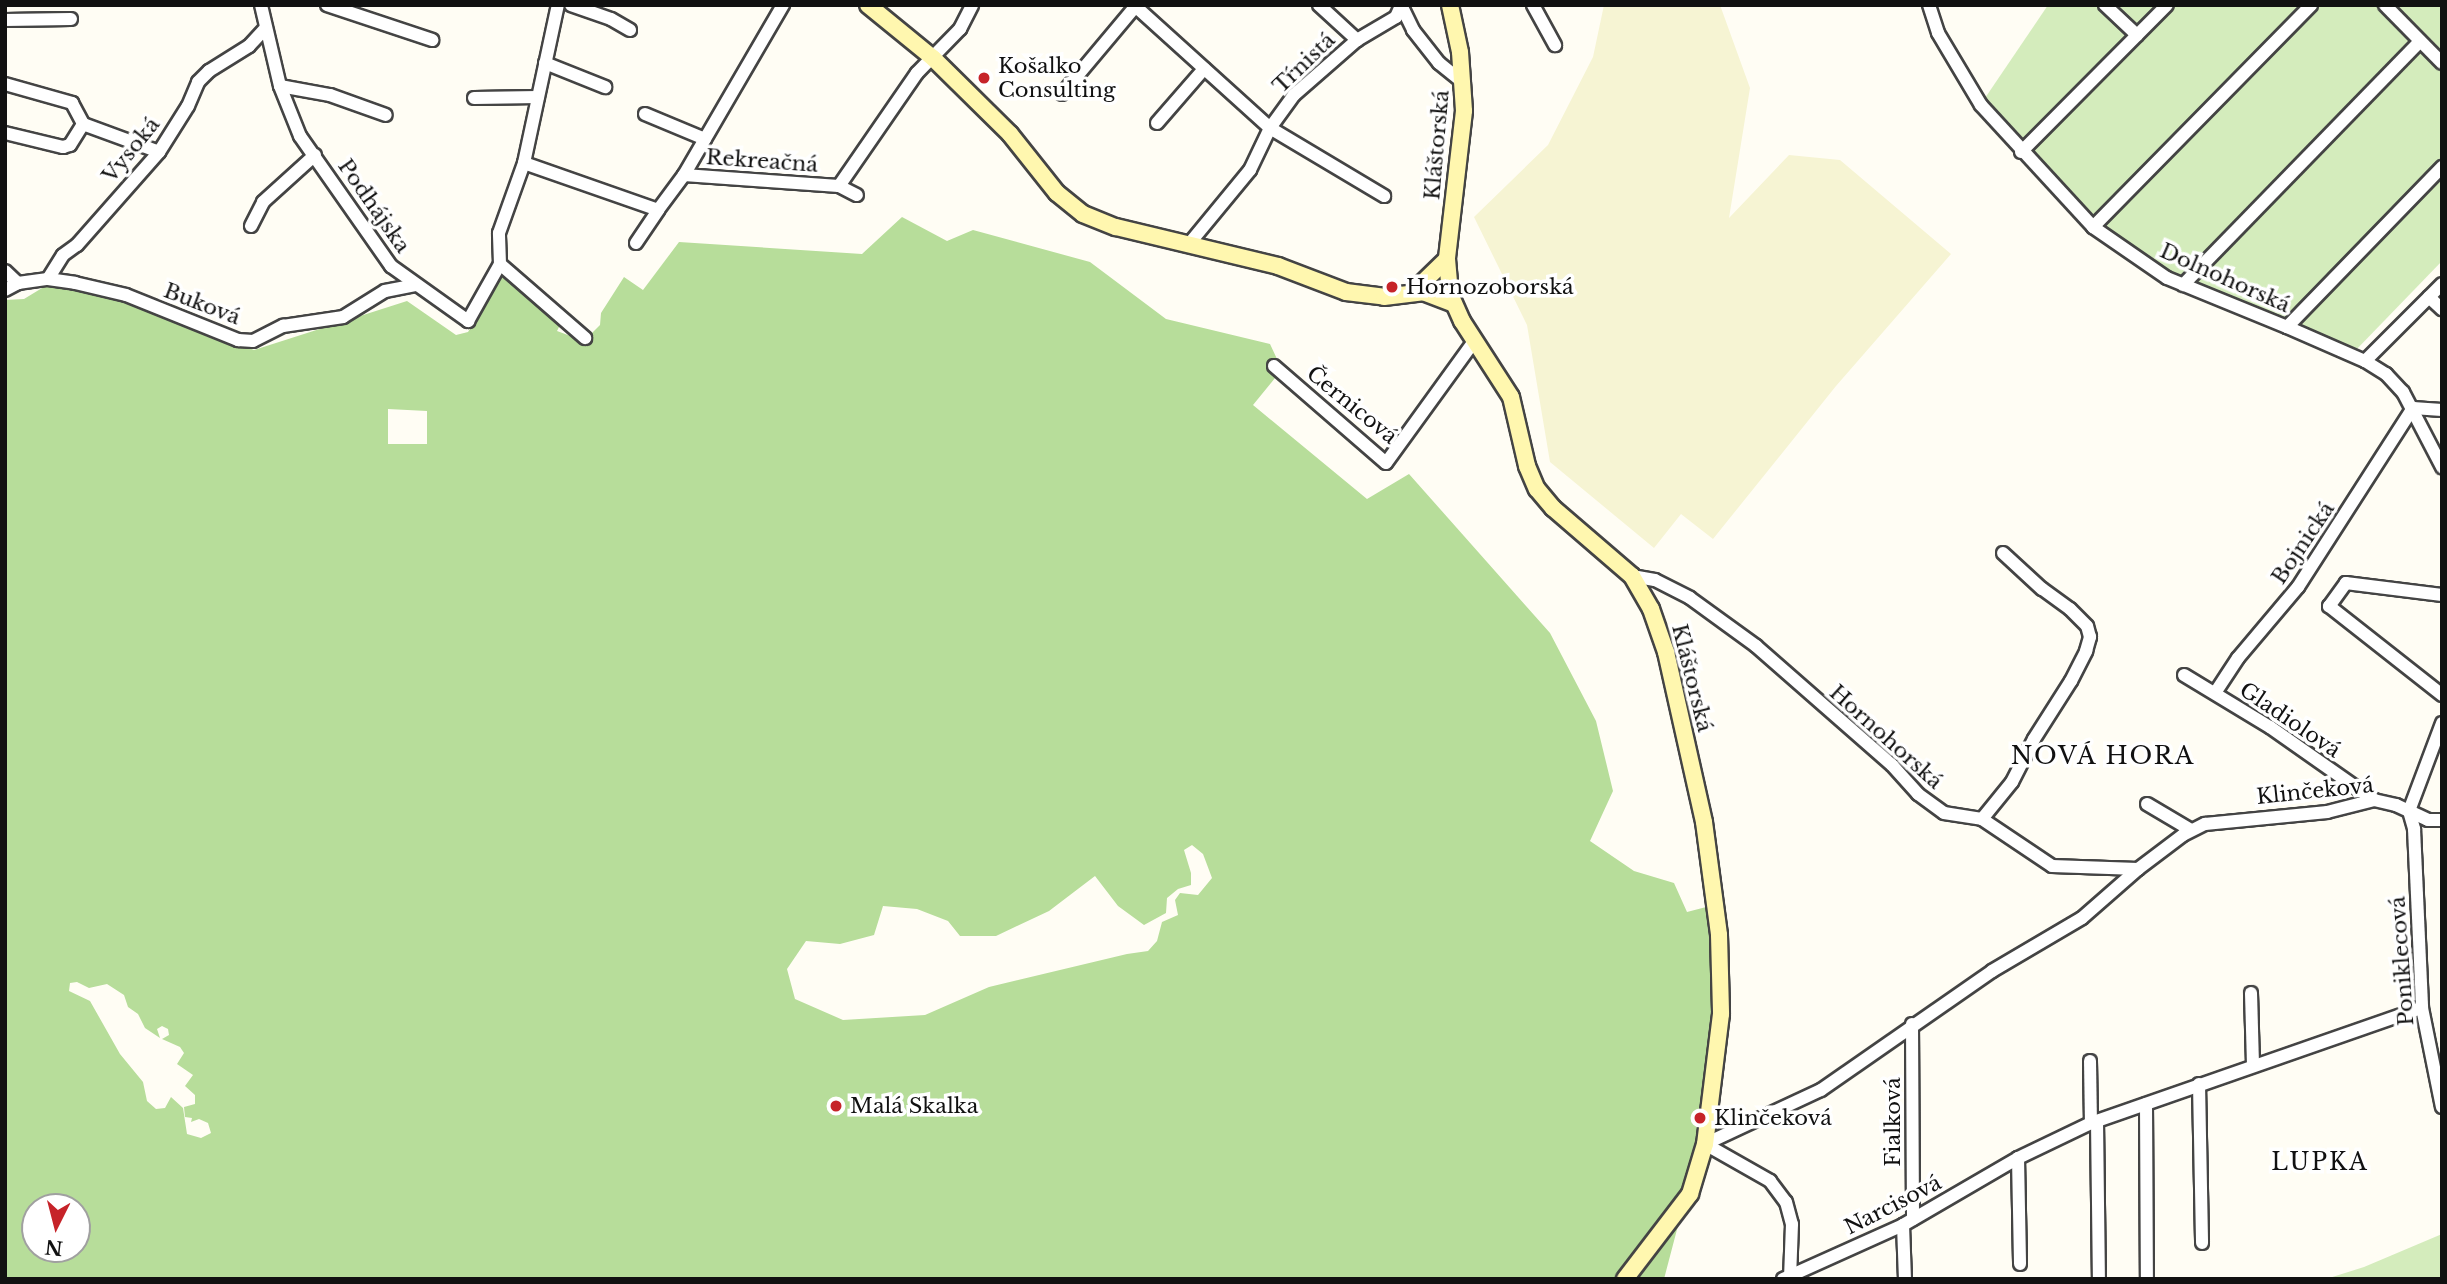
<!DOCTYPE html>
<meta charset="utf-8">
<style>
body{margin:0}
#map{position:relative;width:2447px;height:1284px;overflow:hidden;background:#fffdf4;font-family:"Libre Baskerville",serif}
div>[style]{position:absolute}
[style*='--x']{left:calc(var(--x)*1px);top:calc(var(--y)*1px);width:calc(var(--w)*1px);rotate:calc(var(--a)*1deg)}
.farmland>*{inset:0;background:#f6f4d3}
.green>*{inset:0;background:#d4ecbc}
.forest>*{inset:0;background:#b7dd9a}
.roads{filter:drop-shadow(2px 0 #444) drop-shadow(-2px 0 #444) drop-shadow(0 2px #444) drop-shadow(0 -2px #444)}
.street>*{height:12px;margin:-6px;padding:0 6px;transform-origin:6px;border-radius:6px;background:#fff}
.secondary>*{height:16px;margin:-8px;padding:0 8px;transform-origin:8px;border-radius:8px;background:#fff7af}
.dots>*{width:19px;height:19px;translate:-50% -50%;box-sizing:border-box;border:4px solid #fff;border-radius:50%}
span{translate:-50% -50%;white-space:nowrap;text-align:center;line-height:1.15;-webkit-text-stroke:7px #fff;paint-order:stroke}
.street-label{font-size:21px;color:#111}
.poi-label{font-size:21px;color:#111}
.left{translate:0 -50%;text-align:left}
.neighbourhood-label{font-size:23px;color:#111;letter-spacing:2px}
.quarter-label{font-size:24px;color:#111;letter-spacing:2px}
.frame{position:absolute;inset:0;border:7px solid #111;pointer-events:none}
.north{position:absolute;left:21px;top:1193px;width:70px;height:70px;box-sizing:border-box;background:#fff;border:2px solid #a0a0a0;border-radius:50%;rotate:186deg;font-size:19px;font-weight:700;line-height:28px;text-align:center;color:#111}
.north::after{content:'';display:block;margin:auto;width:24px;height:32px;background:#c62329;clip-path:polygon(50% 0,100% 100%,50% 72%,0 100%)}
</style>
<div id="map">
<div class="farmland">
<i style="clip-path:polygon(1604px 5px,1720px 5px,1750px 88px,1729px 218px,1789px 155px,1840px 160px,1951px 254px,1836px 386px,1713px 539px,1681px 514px,1654px 548px,1550px 462px,1527px 325px,1474px 217px,1548px 145px,1593px 57px)"></i>
</div>
<div class="green">
<i style="clip-path:polygon(2048px 5px,2442px 5px,2442px 261px,2354px 352px,2207px 290px,2137px 253px,2092px 216px,1983px 101px)"></i>
<i style="clip-path:polygon(2442px 1234px,2442px 1279px,2326px 1279px,2364px 1267px)"></i>
</div>
<div class="forest">
<i style="clip-path:polygon(evenodd,902px 217px,947px 241px,973px 230px,1090px 262px,1166px 319px,1270px 344px,1277px 359px,1269px 369px,1275px 378px,1253px 405px,1367px 499px,1409px 474px,1550px 633px,1596px 721px,1613px 791px,1590px 841px,1634px 871px,1674px 883px,1687px 912px,1710px 906px,1717px 978px,1711px 1100px,1664px 1279px,5px 1279px,5px 300px,24px 299px,47px 285px,69px 284px,127px 299px,254px 350px,407px 301px,456px 335px,468px 332px,502px 275px,562px 321px,557px 331px,584px 341px,600px 325px,601px 313px,624px 277px,643px 290px,679px 242px,862px 254px,902px 217px,388px 409px,427px 411px,427px 444px,388px 444px,388px 409px,902px 217px,1192px 845px,1203px 854px,1212px 878px,1198px 895px,1180px 893px,1175px 900px,1178px 915px,1162px 922px,1157px 941px,1148px 951px,1127px 954px,989px 987px,925px 1015px,843px 1020px,795px 999px,787px 969px,806px 941px,840px 944px,874px 935px,883px 906px,917px 909px,948px 921px,960px 936px,996px 936px,1049px 911px,1095px 876px,1118px 906px,1144px 925px,1166px 913px,1167px 898px,1178px 889px,1191px 885px,1191px 873px,1184px 850px,1192px 845px,902px 217px,77px 982px,89px 988px,107px 984px,124px 995px,128px 1007px,138px 1014px,145px 1028px,160px 1038px,157px 1029px,162px 1026px,168px 1029px,169px 1035px,162px 1039px,180px 1047px,184px 1053px,177px 1064px,193px 1075px,185px 1086px,195px 1095px,195px 1104px,184px 1107px,185px 1117px,192px 1118px,191px 1122px,199px 1119px,208px 1123px,211px 1133px,201px 1138px,187px 1134px,183px 1108px,171px 1097px,165px 1108px,156px 1109px,147px 1101px,143px 1082px,120px 1054px,90px 1001px,69px 991px,70px 983px,77px 982px,902px 217px,35px 1207px,77px 1207px,77px 1249px,35px 1249px,35px 1207px)"></i>
</div>
<div class="roads">
<div class="street">
<i style="--x:261;--y:5;--w:83;--a:76.8"></i>
<i style="--x:280;--y:86;--w:54;--a:68.2"></i>
<i style="--x:300;--y:136;--w:159;--a:55"></i>
<i style="--x:391;--y:266;--w:95;--a:35.5"></i>
<i style="--x:468;--y:321;--w:65;--a:-60.7"></i>
<i style="--x:500;--y:264;--w:31;--a:-92"></i>
<i style="--x:499;--y:233;--w:74;--a:-70.3"></i>
<i style="--x:524;--y:163;--w:162;--a:-77.9"></i>
<i style="--x:327;--y:5;--w:111;--a:18.4"></i>
<i style="--x:571;--y:5;--w:42;--a:19.3"></i>
<i style="--x:611;--y:19;--w:22;--a:30"></i>
<i style="--x:1134;--y:5;--w:183;--a:42.1"></i>
<i style="--x:1270;--y:128;--w:133;--a:30.8"></i>
<i style="--x:1319;--y:5;--w:52;--a:42.6"></i>
<i style="--x:1401;--y:5;--w:28;--a:64"></i>
<i style="--x:1413;--y:30;--w:42;--a:51.8"></i>
<i style="--x:1439;--y:63;--w:32;--a:39"></i>
<i style="--x:1533;--y:5;--w:46;--a:61.2"></i>
<i style="--x:1929;--y:5;--w:29;--a:72"></i>
<i style="--x:1938;--y:33;--w:84;--a:59.2"></i>
<i style="--x:1981;--y:105;--w:166;--a:47.4"></i>
<i style="--x:2093;--y:227;--w:90;--a:34.6"></i>
<i style="--x:2167;--y:278;--w:130;--a:22.2"></i>
<i style="--x:2287;--y:327;--w:85;--a:23.6"></i>
<i style="--x:2365;--y:361;--w:25;--a:32"></i>
<i style="--x:2386;--y:374;--w:25;--a:47"></i>
<i style="--x:2403;--y:392;--w:85;--a:62.5"></i>
<i style="--x:2105;--y:5;--w:44;--a:43.2"></i>
<i style="--x:2385;--y:5;--w:81;--a:45.5"></i>
<i style="--x:5;--y:20;--w:66;--a:-0.9"></i>
<i style="--x:545;--y:63;--w:65;--a:21.8"></i>
<i style="--x:5;--y:84;--w:70;--a:15.8"></i>
<i style="--x:72;--y:103;--w:24;--a:62"></i>
<i style="--x:83;--y:124;--w:81;--a:20.2"></i>
<i style="--x:280;--y:86;--w:51;--a:10.2"></i>
<i style="--x:330;--y:95;--w:59;--a:19.7"></i>
<i style="--x:1062;--y:94;--w:114;--a:-50"></i>
<i style="--x:474;--y:98;--w:64;--a:-0.9"></i>
<i style="--x:645;--y:114;--w:65;--a:22.6"></i>
<i style="--x:1157;--y:123;--w:72;--a:-49"></i>
<i style="--x:5;--y:133;--w:60;--a:13.6"></i>
<i style="--x:63;--y:147;--w:7;--a:-16"></i>
<i style="--x:70;--y:145;--w:25;--a:-58"></i>
<i style="--x:2021;--y:152;--w:207;--a:-45.2"></i>
<i style="--x:524;--y:163;--w:142;--a:19.3"></i>
<i style="--x:658;--y:210;--w:44;--a:-53.4"></i>
<i style="--x:684;--y:175;--w:197;--a:-59.8"></i>
<i style="--x:684;--y:175;--w:155;--a:4.1"></i>
<i style="--x:839;--y:186;--w:137;--a:-55.4"></i>
<i style="--x:917;--y:73;--w:62;--a:-45.7"></i>
<i style="--x:960;--y:29;--w:27;--a:-63"></i>
<i style="--x:839;--y:186;--w:20;--a:27"></i>
<i style="--x:251;--y:226;--w:27;--a:-63"></i>
<i style="--x:263;--y:202;--w:70;--a:-42.1"></i>
<i style="--x:2093;--y:227;--w:311;--a:-45.5"></i>
<i style="--x:636;--y:243;--w:40;--a:-56"></i>
<i style="--x:1189;--y:244;--w:96;--a:-50.5"></i>
<i style="--x:1250;--y:170;--w:47;--a:-64.5"></i>
<i style="--x:1270;--y:128;--w:41;--a:-54"></i>
<i style="--x:1294;--y:95;--w:84;--a:-41.1"></i>
<i style="--x:1357;--y:40;--w:45;--a:-30.5"></i>
<i style="--x:1396;--y:17;--w:12;--a:-66"></i>
<i style="--x:500;--y:264;--w:113;--a:41"></i>
<i style="--x:5;--y:271;--w:18;--a:43"></i>
<i style="--x:48;--y:279;--w:28;--a:-58"></i>
<i style="--x:63;--y:255;--w:17;--a:-36"></i>
<i style="--x:77;--y:245;--w:124;--a:-48.6"></i>
<i style="--x:159;--y:152;--w:54;--a:-57.8"></i>
<i style="--x:188;--y:106;--w:26;--a:-67"></i>
<i style="--x:198;--y:82;--w:16;--a:-45"></i>
<i style="--x:209;--y:71;--w:47;--a:-32"></i>
<i style="--x:249;--y:46;--w:23;--a:-47"></i>
<i style="--x:2183;--y:285;--w:340;--a:-45.8"></i>
<i style="--x:5;--y:290;--w:15;--a:-28"></i>
<i style="--x:18;--y:283;--w:30;--a:-8"></i>
<i style="--x:48;--y:279;--w:27;--a:8"></i>
<i style="--x:75;--y:283;--w:52;--a:13.2"></i>
<i style="--x:126;--y:295;--w:121;--a:21.9"></i>
<i style="--x:238;--y:340;--w:15;--a:4"></i>
<i style="--x:253;--y:341;--w:34;--a:-27"></i>
<i style="--x:283;--y:326;--w:61;--a:-8.5"></i>
<i style="--x:343;--y:317;--w:49;--a:-31.8"></i>
<i style="--x:385;--y:291;--w:32;--a:-11"></i>
<i style="--x:2429;--y:297;--w:18;--a:43"></i>
<i style="--x:2287;--y:327;--w:223;--a:-45.9"></i>
<i style="--x:2365;--y:361;--w:109;--a:-45"></i>
<i style="--x:1274;--y:366;--w:148;--a:40.9"></i>
<i style="--x:1386;--y:463;--w:152;--a:-54.1"></i>
<i style="--x:1632;--y:576;--w:23;--a:10"></i>
<i style="--x:1655;--y:580;--w:39;--a:27"></i>
<i style="--x:1690;--y:598;--w:82;--a:36"></i>
<i style="--x:1756;--y:646;--w:181;--a:41.2"></i>
<i style="--x:1892;--y:765;--w:39;--a:48"></i>
<i style="--x:1918;--y:794;--w:32;--a:36"></i>
<i style="--x:1944;--y:813;--w:38;--a:9"></i>
<i style="--x:1982;--y:819;--w:84;--a:33.9"></i>
<i style="--x:2052;--y:866;--w:86;--a:2"></i>
<i style="--x:2442;--y:595;--w:97;--a:-172.9"></i>
<i style="--x:2346;--y:583;--w:29;--a:126"></i>
<i style="--x:2329;--y:606;--w:144;--a:38.2"></i>
<i style="--x:2184;--y:675;--w:100;--a:31.2"></i>
<i style="--x:2270;--y:727;--w:127;--a:35.1"></i>
<i style="--x:2215;--y:693;--w:42;--a:-56.7"></i>
<i style="--x:2238;--y:658;--w:93;--a:-49.8"></i>
<i style="--x:2298;--y:587;--w:213;--a:-57.3"></i>
<i style="--x:2413;--y:408;--w:29;--a:4"></i>
<i style="--x:2147;--y:804;--w:51;--a:30.6"></i>
<i style="--x:2409;--y:811;--w:19;--a:74"></i>
<i style="--x:2414;--y:829;--w:179;--a:87.4"></i>
<i style="--x:2422;--y:1008;--w:101;--a:78.6"></i>
<i style="--x:2409;--y:811;--w:94;--a:-69.4"></i>
<i style="--x:1982;--y:819;--w:48;--a:-51"></i>
<i style="--x:2012;--y:782;--w:48;--a:-62.9"></i>
<i style="--x:2034;--y:739;--w:69;--a:-57.5"></i>
<i style="--x:2071;--y:681;--w:34;--a:-63"></i>
<i style="--x:2086;--y:651;--w:15;--a:-74"></i>
<i style="--x:2090;--y:637;--w:11;--a:-105"></i>
<i style="--x:2087;--y:626;--w:24;--a:-135"></i>
<i style="--x:2070;--y:609;--w:34;--a:-144"></i>
<i style="--x:2042;--y:589;--w:53;--a:-137.3"></i>
<i style="--x:2251;--y:993;--w:72;--a:88.4"></i>
<i style="--x:1912;--y:1024;--w:195;--a:89.7"></i>
<i style="--x:2090;--y:1061;--w:62;--a:89.1"></i>
<i style="--x:2199;--y:1084;--w:159;--a:88.9"></i>
<i style="--x:2146;--y:1104;--w:175;--a:89.7"></i>
<i style="--x:2097;--y:1121;--w:158;--a:89.3"></i>
<i style="--x:1705;--y:1144;--w:128;--a:-25"></i>
<i style="--x:1821;--y:1090;--w:208;--a:-34.8"></i>
<i style="--x:1992;--y:971;--w:104;--a:-30.5"></i>
<i style="--x:2082;--y:918;--w:74;--a:-41.2"></i>
<i style="--x:2138;--y:869;--w:56;--a:-37.1"></i>
<i style="--x:2183;--y:835;--w:25;--a:-27"></i>
<i style="--x:2205;--y:824;--w:123;--a:-5.6"></i>
<i style="--x:2327;--y:812;--w:49;--a:-14.3"></i>
<i style="--x:2374;--y:800;--w:23;--a:13"></i>
<i style="--x:2396;--y:805;--w:35;--a:25"></i>
<i style="--x:2428;--y:820;--w:14;--a:0"></i>
<i style="--x:1705;--y:1144;--w:75;--a:29.6"></i>
<i style="--x:1770;--y:1181;--w:26;--a:53"></i>
<i style="--x:1786;--y:1202;--w:23;--a:75"></i>
<i style="--x:1792;--y:1224;--w:55;--a:92.1"></i>
<i style="--x:2018;--y:1158;--w:106;--a:88.9"></i>
<i style="--x:1903;--y:1225;--w:54;--a:87.9"></i>
<i style="--x:1783;--y:1279;--w:132;--a:-24.2"></i>
<i style="--x:1903;--y:1225;--w:133;--a:-30.2"></i>
<i style="--x:2018;--y:1158;--w:81;--a:-25.6"></i>
<i style="--x:2091;--y:1123;--w:350;--a:-19.2"></i>
</div>
<div class="secondary">
<i style="--x:868;--y:5;--w:84;--a:39.2"></i>
<i style="--x:933;--y:58;--w:108;--a:44.6"></i>
<i style="--x:1010;--y:134;--w:75;--a:51.5"></i>
<i style="--x:1057;--y:193;--w:33;--a:39"></i>
<i style="--x:1083;--y:214;--w:35;--a:22"></i>
<i style="--x:1116;--y:227;--w:167;--a:13.5"></i>
<i style="--x:1278;--y:266;--w:73;--a:20.9"></i>
<i style="--x:1346;--y:292;--w:38;--a:7"></i>
<i style="--x:1384;--y:297;--w:39;--a:-7"></i>
<i style="--x:1423;--y:292;--w:33;--a:21"></i>
<i style="--x:1450;--y:5;--w:48;--a:78"></i>
<i style="--x:1460;--y:52;--w:59;--a:86.1"></i>
<i style="--x:1464;--y:111;--w:149;--a:96.6"></i>
<i style="--x:1447;--y:259;--w:35;--a:85"></i>
<i style="--x:1450;--y:294;--w:30;--a:66"></i>
<i style="--x:1462;--y:321;--w:90;--a:57.2"></i>
<i style="--x:1511;--y:397;--w:71;--a:76.9"></i>
<i style="--x:1527;--y:466;--w:25;--a:67"></i>
<i style="--x:1537;--y:489;--w:25;--a:50"></i>
<i style="--x:1553;--y:508;--w:104;--a:40.7"></i>
<i style="--x:1632;--y:576;--w:38;--a:60"></i>
<i style="--x:1651;--y:609;--w:46;--a:70.8"></i>
<i style="--x:1666;--y:652;--w:174;--a:77.4"></i>
<i style="--x:1704;--y:822;--w:114;--a:82.4"></i>
<i style="--x:1719;--y:935;--w:79;--a:88.5"></i>
<i style="--x:1721;--y:1014;--w:131;--a:97"></i>
<i style="--x:1705;--y:1144;--w:52;--a:106.7"></i>
<i style="--x:1690;--y:1194;--w:107;--a:127.4"></i>
<i style="--x:1413;--y:292;--w:47;--a:-44.1"></i>
</div>
</div>
<div class="dots">
<i style="left:984px;top:78px;background:#c62329"></i>
<i style="left:1392px;top:287px;background:#c62329"></i>
<i style="left:836px;top:1106px;background:#c62329"></i>
<i style="left:1700px;top:1118px;background:#c62329"></i>
</div>
<div class="street-label">
<span style="left:1304px;top:63px;rotate:-44deg">Tŕnistá</span>
<span style="left:1437px;top:145px;rotate:-85deg">Kláštorská</span>
<span style="left:131px;top:150px;rotate:-51deg">Vysoká</span>
<span style="left:762px;top:161px;rotate:4deg">Rekreačná</span>
<span style="left:374px;top:206px;rotate:55deg">Podhájska</span>
<span style="left:2225px;top:278px;rotate:24deg">Dolnohorská</span>
<span style="left:202px;top:304px;rotate:21deg">Buková</span>
<span style="left:1352px;top:405px;rotate:39deg">Černicová</span>
<span style="left:2303px;top:543px;rotate:-56deg">Bojnická</span>
<span style="left:1692px;top:678px;rotate:76deg">Kláštorská</span>
<span style="left:2290px;top:720px;rotate:34deg">Gladiolová</span>
<span style="left:1886px;top:737px;rotate:42deg">Hornohorská</span>
<span style="left:2315px;top:791px;rotate:-6deg">Klinčeková</span>
<span style="left:2402px;top:961px;rotate:-94deg">Poniklecová</span>
<span style="left:1893px;top:1122px;rotate:-90deg">Fialková</span>
<span style="left:1893px;top:1205px;rotate:-27deg">Narcisová</span>
</div>
<div class="poi-label">
<span class="left" style="left:998px;top:78px">Košalko<br>Consulting</span>
<span class="left" style="left:1406px;top:287px">Hornozoborská</span>
<span class="left" style="left:850px;top:1106px">Malá Skalka</span>
<span class="left" style="left:1714px;top:1118px">Klinčeková</span>
</div>
<div class="neighbourhood-label">
<span style="left:2320px;top:1162px">LUPKA</span>
</div>
<div class="quarter-label">
<span style="left:2103px;top:756px">NOVÁ HORA</span>
</div>
<div class="frame"></div>
<div class="north">N</div>
</div>
